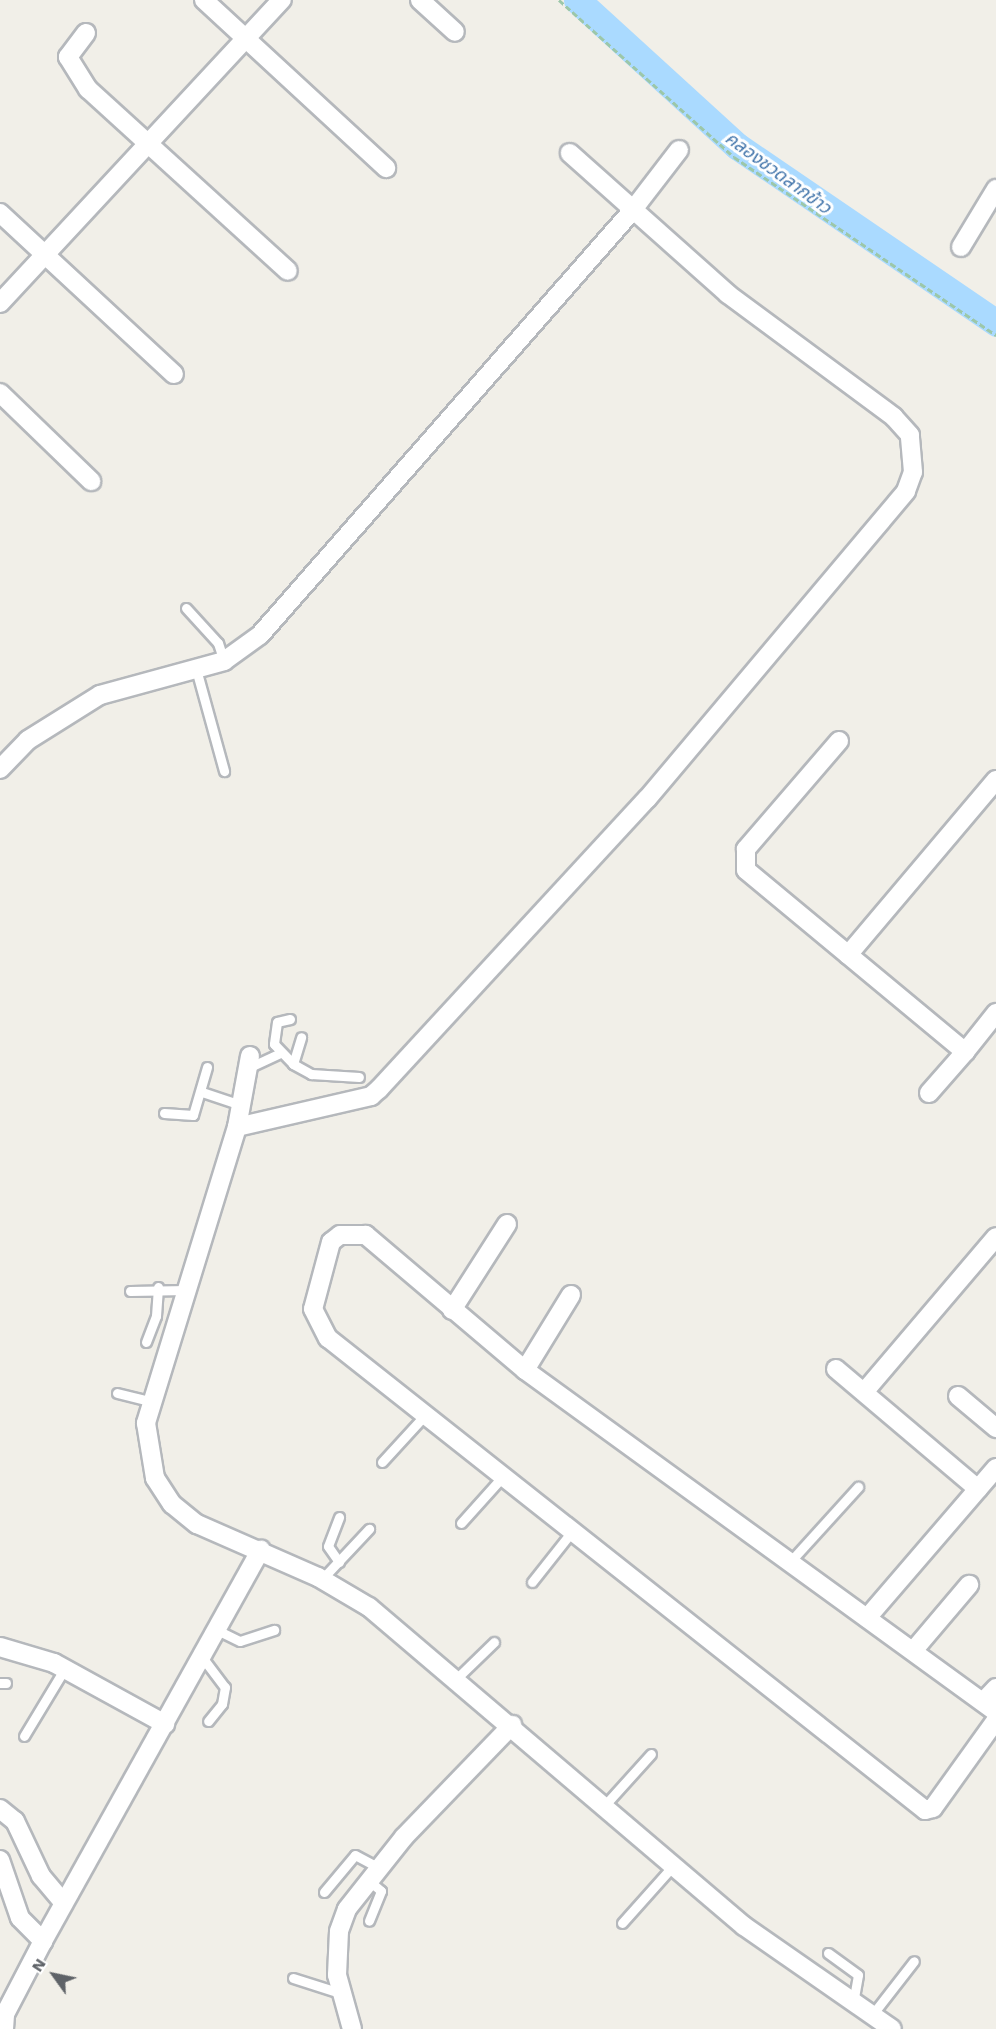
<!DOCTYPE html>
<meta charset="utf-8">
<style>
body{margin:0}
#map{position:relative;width:996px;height:2029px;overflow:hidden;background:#f1efe8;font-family:"Work Sans","Noto Sans Thai",sans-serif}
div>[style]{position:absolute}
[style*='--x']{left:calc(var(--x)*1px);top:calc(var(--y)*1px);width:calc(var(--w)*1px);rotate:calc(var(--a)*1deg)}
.river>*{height:27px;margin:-13.5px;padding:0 13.5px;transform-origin:13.5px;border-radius:13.5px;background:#aadaff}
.path>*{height:3px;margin-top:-1.5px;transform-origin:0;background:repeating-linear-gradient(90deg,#9cc7a9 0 6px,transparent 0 9px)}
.roads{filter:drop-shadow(2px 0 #b5b8bc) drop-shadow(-2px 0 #b5b8bc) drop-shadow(0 2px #b5b8bc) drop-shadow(0 -2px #b5b8bc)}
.lane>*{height:9px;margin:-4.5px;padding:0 4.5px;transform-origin:4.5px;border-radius:4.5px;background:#fff}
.street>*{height:18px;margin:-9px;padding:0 9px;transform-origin:9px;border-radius:9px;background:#fff}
span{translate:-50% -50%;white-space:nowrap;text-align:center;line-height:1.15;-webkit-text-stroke:6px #fff;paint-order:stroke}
.water-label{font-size:18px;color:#4174aa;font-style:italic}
.north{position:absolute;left:24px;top:1945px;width:60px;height:60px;-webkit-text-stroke:4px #fff;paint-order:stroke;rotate:303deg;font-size:16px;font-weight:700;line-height:24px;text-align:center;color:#5f6368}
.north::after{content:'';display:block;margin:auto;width:21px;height:27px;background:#5f6368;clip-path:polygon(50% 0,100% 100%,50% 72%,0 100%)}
</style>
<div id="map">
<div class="river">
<i style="--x:577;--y:0;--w:217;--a:42.4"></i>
<i style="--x:737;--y:146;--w:314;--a:34.3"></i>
</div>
<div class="path">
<i style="--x:559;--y:0;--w:235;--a:41.9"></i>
<i style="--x:734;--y:157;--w:317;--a:34.2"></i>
</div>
<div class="roads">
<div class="lane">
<i style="--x:186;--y:608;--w:47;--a:47.6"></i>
<i style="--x:218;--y:643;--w:19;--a:72"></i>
<i style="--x:196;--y:669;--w:106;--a:74.6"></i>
<i style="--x:290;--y:1019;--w:13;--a:167"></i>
<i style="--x:277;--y:1022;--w:22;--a:98"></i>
<i style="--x:274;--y:1044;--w:28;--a:46"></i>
<i style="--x:293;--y:1064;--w:21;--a:29"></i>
<i style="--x:311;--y:1074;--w:48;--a:3.6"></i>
<i style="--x:293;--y:1064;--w:28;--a:-73"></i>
<i style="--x:248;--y:1068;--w:35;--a:-25"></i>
<i style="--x:202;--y:1092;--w:41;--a:18.4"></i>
<i style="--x:164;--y:1113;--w:29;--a:4"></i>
<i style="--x:193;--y:1115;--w:50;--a:-73.7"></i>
<i style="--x:130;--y:1291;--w:57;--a:-1"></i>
<i style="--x:146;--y:1342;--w:28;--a:-69"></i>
<i style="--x:156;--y:1316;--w:29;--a:-86"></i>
<i style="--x:117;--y:1393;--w:37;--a:14"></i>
<i style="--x:382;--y:1462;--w:64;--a:-47.5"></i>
<i style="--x:461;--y:1523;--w:66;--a:-48.1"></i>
<i style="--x:339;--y:1562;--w:19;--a:-125"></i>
<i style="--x:328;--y:1546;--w:31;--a:-69"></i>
<i style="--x:789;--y:1563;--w:103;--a:-47.8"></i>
<i style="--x:322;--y:1579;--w:69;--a:-46.8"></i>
<i style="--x:532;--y:1582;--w:66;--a:-51.7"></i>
<i style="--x:217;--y:1630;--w:25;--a:26"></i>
<i style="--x:240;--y:1641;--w:36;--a:-18"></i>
<i style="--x:202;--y:1657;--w:38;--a:53"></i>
<i style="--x:225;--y:1687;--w:17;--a:100"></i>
<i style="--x:222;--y:1704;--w:22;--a:129"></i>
<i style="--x:456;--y:1679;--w:53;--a:-44.2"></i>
<i style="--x:0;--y:1683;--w:6;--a:0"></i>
<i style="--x:24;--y:1736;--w:79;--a:-58.9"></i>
<i style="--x:604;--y:1806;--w:70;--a:-47.9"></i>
<i style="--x:368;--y:1880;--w:17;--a:40"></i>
<i style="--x:381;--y:1891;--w:32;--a:112"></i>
<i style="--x:324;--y:1892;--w:48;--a:-50"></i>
<i style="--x:355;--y:1855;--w:26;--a:28"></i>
<i style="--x:622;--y:1923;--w:76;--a:-48.2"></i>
<i style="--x:828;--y:1953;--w:37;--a:36"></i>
<i style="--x:858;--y:1975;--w:27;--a:100"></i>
<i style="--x:293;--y:1978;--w:49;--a:17.7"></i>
<i style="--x:872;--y:2015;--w:68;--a:-52.1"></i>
</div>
<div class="street">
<i style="--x:204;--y:0;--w:248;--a:42.7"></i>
<i style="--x:420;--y:0;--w:47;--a:42.4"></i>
<i style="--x:86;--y:33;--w:30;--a:127"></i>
<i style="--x:68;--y:57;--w:38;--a:58"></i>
<i style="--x:88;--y:89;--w:270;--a:42.3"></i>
<i style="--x:0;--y:213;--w:237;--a:42.8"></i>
<i style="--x:961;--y:247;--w:68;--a:-58.9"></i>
<i style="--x:0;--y:303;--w:414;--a:-47.1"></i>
<i style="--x:0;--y:393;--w:127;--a:44"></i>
<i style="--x:839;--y:741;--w:143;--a:130.7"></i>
<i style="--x:746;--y:849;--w:21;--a:90"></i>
<i style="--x:746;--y:870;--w:285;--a:39.7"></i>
<i style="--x:965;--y:1052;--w:50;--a:-51.5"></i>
<i style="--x:0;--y:769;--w:40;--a:-46"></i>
<i style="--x:28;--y:740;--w:85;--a:-32"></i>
<i style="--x:100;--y:695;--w:129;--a:-15.3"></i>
<i style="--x:224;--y:661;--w:44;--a:-35.8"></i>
<i style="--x:260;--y:635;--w:564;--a:-48.74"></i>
<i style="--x:632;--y:211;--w:77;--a:-52.4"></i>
<i style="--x:848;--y:955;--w:229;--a:-49.8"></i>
<i style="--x:250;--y:1056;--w:72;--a:100.4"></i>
<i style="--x:237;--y:1127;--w:310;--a:107.1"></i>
<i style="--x:146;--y:1423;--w:56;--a:80.7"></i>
<i style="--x:155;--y:1478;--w:31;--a:57"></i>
<i style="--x:172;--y:1504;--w:32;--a:39"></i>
<i style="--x:197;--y:1524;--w:132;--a:23.7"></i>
<i style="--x:318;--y:1577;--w:59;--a:30.5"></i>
<i style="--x:369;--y:1607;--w:492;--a:40.4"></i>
<i style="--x:744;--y:1926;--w:180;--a:34.8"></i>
<i style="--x:929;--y:1093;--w:55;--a:-48.7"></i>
<i style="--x:237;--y:1127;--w:138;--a:-13"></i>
<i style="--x:371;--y:1096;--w:11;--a:-41"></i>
<i style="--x:379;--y:1089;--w:395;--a:-47.3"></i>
<i style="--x:647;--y:799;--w:402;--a:-49.9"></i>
<i style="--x:906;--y:491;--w:20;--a:-70"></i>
<i style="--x:913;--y:472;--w:37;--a:-95"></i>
<i style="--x:910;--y:435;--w:24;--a:-132"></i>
<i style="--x:894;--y:417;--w:207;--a:-143.5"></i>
<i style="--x:728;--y:294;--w:212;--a:-138.3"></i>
<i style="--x:452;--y:1310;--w:102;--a:-57.4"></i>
<i style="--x:836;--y:1369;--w:186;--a:40.2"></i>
<i style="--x:525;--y:1370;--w:88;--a:-58.5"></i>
<i style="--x:865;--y:1391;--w:202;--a:-49.6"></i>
<i style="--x:958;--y:1396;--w:50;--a:40.1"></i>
<i style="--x:867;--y:1618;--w:198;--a:-49.3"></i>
<i style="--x:0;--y:1647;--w:56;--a:16.5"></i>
<i style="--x:54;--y:1663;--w:127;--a:28.8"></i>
<i style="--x:913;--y:1651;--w:87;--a:-49.7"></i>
<i style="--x:983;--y:1702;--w:19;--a:-47"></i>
<i style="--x:996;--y:1712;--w:582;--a:-144.02"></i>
<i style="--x:525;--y:1370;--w:209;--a:-139.7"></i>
<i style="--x:366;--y:1235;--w:26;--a:180"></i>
<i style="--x:340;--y:1235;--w:11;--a:142"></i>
<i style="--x:331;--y:1242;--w:69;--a:105"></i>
<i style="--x:313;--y:1309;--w:33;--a:63"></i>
<i style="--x:328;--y:1338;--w:761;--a:38.33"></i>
<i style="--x:925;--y:1810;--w:8;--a:-14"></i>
<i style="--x:933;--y:1808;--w:108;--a:-54.4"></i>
<i style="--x:0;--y:1809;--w:19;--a:39"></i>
<i style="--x:15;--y:1821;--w:61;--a:64.7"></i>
<i style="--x:41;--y:1876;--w:35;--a:50"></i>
<i style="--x:0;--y:1860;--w:61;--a:71"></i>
<i style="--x:20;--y:1918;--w:33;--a:45"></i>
<i style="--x:4;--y:2029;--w:15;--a:-86"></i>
<i style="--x:5;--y:2014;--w:82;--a:-62.5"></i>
<i style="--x:43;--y:1941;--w:448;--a:-60.9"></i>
<i style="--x:352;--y:2029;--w:56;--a:-105.5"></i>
<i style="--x:337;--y:1975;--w:44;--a:-87.4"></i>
<i style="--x:339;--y:1931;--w:23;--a:-70"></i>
<i style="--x:347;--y:1909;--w:92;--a:-51.6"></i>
<i style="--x:404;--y:1837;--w:156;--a:-46"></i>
</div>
</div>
<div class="water-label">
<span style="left:778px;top:173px;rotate:36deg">คลองชวดลากข้าว</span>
</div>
<div class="north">N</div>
</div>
